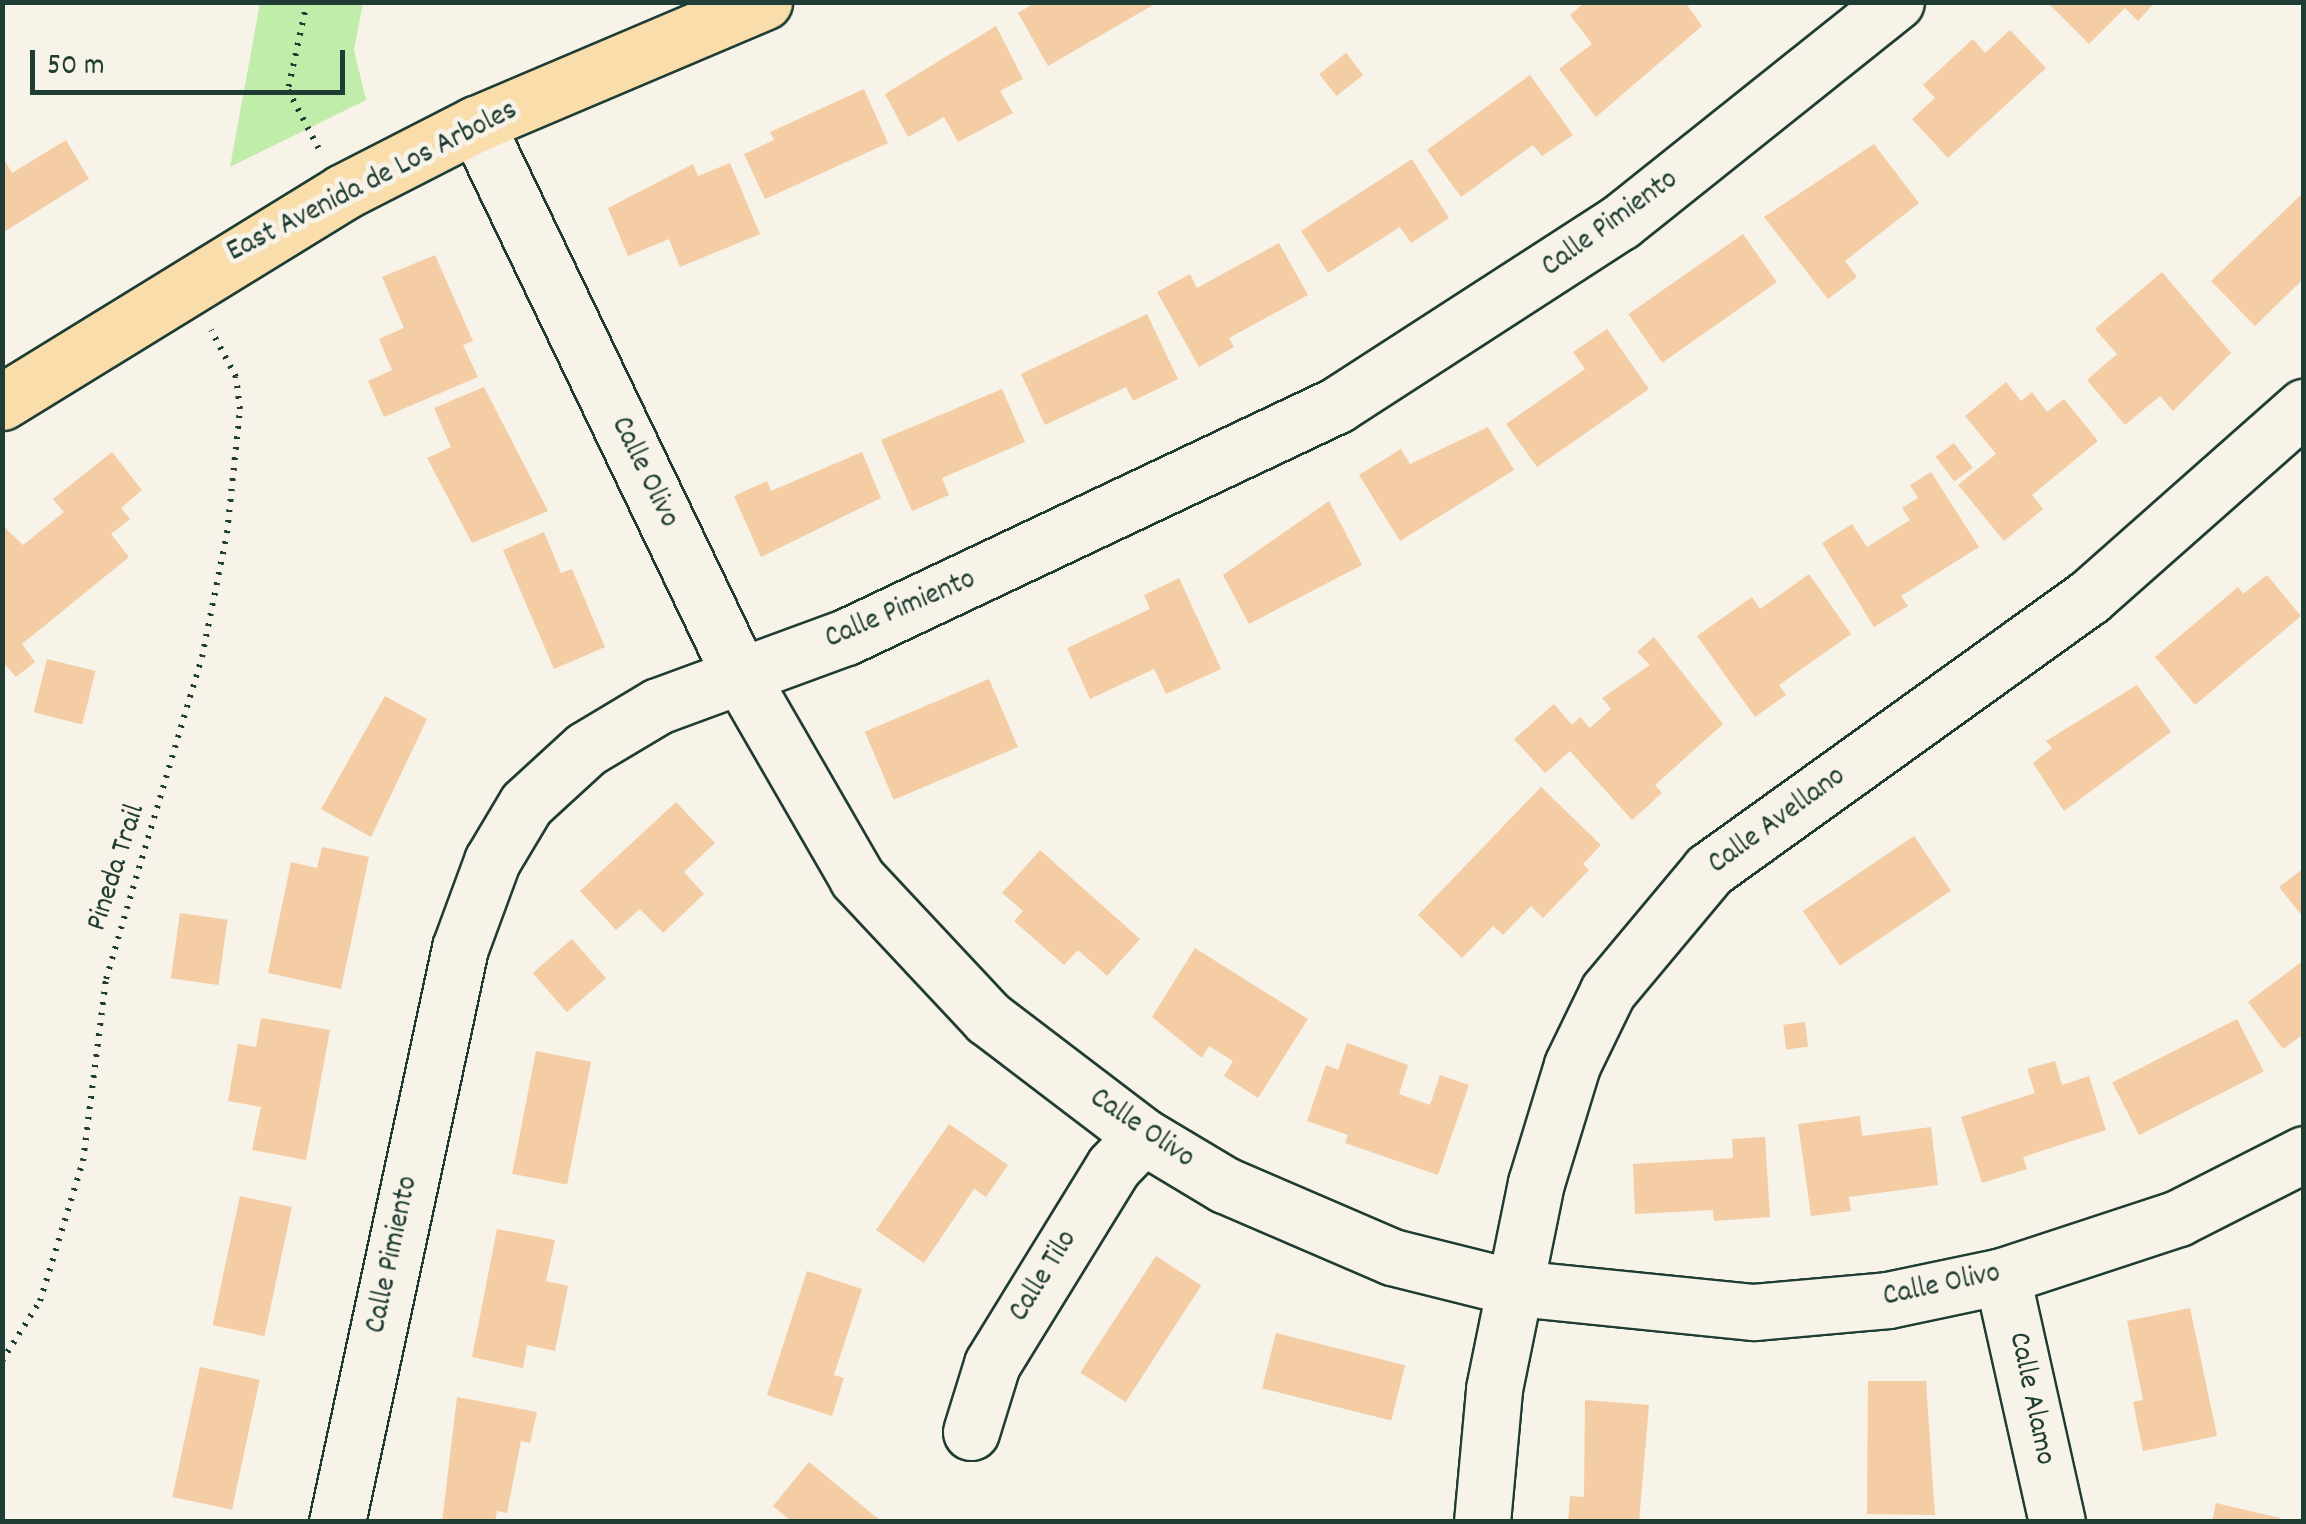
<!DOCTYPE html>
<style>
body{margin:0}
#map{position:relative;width:2306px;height:1524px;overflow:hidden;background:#f7f3e8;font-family:Dekko,sans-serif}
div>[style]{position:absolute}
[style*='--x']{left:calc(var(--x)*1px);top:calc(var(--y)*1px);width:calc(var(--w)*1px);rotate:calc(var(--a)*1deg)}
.green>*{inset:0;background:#c0edaa}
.building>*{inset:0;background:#f4cda4;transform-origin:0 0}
.path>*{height:6px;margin-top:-3px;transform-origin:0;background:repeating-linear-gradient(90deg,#1f3d34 0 2.5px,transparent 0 10.5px)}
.roads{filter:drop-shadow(2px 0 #1f3d34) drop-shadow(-2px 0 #1f3d34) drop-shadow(0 2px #1f3d34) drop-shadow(0 -2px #1f3d34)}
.minor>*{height:55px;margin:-27.5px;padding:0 27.5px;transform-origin:27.5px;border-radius:27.5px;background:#f7f3e8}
.major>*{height:55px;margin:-27.5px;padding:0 27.5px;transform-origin:27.5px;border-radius:27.5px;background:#f9deab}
span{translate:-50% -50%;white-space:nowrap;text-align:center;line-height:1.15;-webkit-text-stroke:10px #f7f3e8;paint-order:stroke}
.street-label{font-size:30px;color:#1f3d34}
.frame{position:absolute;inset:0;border:5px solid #1f3d34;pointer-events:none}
.scale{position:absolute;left:30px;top:50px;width:315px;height:45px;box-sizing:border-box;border:5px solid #1f3d34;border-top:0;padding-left:12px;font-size:30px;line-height:35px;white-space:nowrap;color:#1f3d34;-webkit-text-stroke:8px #f7f3e8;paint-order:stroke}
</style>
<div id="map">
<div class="green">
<i style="clip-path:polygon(260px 3px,363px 3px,354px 50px,366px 100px,230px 167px)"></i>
</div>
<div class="building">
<i style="clip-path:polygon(1036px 2px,1158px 2px,1048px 66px,1018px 13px)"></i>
<i style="clip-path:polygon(1585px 2px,1685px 2px,1702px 26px,1596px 117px,1559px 69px,1592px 44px,1570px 15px)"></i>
<i style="clip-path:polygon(2047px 2px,2155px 2px,2138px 21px,2125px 8px,2089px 44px)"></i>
<i style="clip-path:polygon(996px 26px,1023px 79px,1000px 91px,1013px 113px,958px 142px,944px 117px,908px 137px,885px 94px)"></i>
<i style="clip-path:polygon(2010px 30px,2046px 68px,1948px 158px,1912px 119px,1935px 98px,1923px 85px,1973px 39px,1985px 53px)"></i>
<i style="left:1346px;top:53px;width:28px;height:34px;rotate:52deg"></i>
<i style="clip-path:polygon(1530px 75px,1573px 135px,1542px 156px,1533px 145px,1461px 197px,1427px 150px)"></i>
<i style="clip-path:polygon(864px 89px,888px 143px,765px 199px,744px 154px,774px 140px,770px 132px)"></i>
<i style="clip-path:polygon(66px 140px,89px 179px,2px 233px,2px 156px,12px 173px)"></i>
<i style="clip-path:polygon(1874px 144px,1919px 203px,1845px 261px,1857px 277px,1828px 299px,1764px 217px)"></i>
<i style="clip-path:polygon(1412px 159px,1449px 218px,1411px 243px,1400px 227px,1328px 273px,1301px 231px)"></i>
<i style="clip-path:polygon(730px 163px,760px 234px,680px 267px,669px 239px,628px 256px,608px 208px,693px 164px,698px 176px)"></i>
<i style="clip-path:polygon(2304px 192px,2304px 278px,2255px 326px,2211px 281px)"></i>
<i style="left:1743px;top:234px;width:59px;height:140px;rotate:55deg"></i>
<i style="clip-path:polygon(1279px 243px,1308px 295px,1229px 338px,1234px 347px,1199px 367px,1157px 292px,1190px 274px,1197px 288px)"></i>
<i style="clip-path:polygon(435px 255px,473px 341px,463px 345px,478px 377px,384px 417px,368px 381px,392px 370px,379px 339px,404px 328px,382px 277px)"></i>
<i style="clip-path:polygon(2162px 272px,2231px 353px,2173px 411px,2160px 396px,2125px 425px,2087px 380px,2117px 354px,2095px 329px)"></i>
<i style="clip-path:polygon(1147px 314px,1178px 379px,1133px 401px,1126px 387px,1045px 425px,1021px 374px)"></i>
<i style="clip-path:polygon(1607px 329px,1649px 389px,1537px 467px,1506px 424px,1585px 369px,1573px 352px)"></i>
<i style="clip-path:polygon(2006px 382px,2021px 401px,2032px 392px,2047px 412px,2064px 399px,2098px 441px,2032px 495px,2043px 509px,2004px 541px,1958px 485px,1996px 454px,1965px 416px)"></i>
<i style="clip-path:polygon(484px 387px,548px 511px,472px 543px,427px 458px,451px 447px,434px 408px)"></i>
<i style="clip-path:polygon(1002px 389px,1025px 442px,942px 478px,949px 495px,912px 511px,881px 440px)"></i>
<i style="clip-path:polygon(1488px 427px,1514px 470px,1400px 541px,1359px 475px,1401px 449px,1410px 464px)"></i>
<i style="left:1954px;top:443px;width:31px;height:23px;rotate:53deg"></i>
<i style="clip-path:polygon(112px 452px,142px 490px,121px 508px,130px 519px,111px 534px,129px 557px,22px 644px,35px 662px,16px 677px,2px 661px,2px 525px,23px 545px,64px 512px,53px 499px)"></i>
<i style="clip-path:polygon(862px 452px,881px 498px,761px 557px,734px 496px,767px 481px,771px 491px)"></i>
<i style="clip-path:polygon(1931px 472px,1979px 547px,1901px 596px,1908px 606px,1874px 627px,1822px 543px,1852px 524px,1867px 547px,1910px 520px,1902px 508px,1918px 498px,1910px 485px)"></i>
<i style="clip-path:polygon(1329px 501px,1362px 565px,1249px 624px,1223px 575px)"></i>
<i style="clip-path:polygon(544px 532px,561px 573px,572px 569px,605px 647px,554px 669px,503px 550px)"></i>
<i style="clip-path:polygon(1809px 574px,1851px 634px,1779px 685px,1786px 695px,1755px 717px,1697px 636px,1752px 597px,1760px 609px)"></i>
<i style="clip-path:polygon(2267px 575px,2301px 616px,2195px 705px,2155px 657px,2238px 587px,2243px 594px)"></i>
<i style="clip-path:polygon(1179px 578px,1221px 669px,1166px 694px,1154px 669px,1090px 699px,1067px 648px,1150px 609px,1144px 595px)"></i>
<i style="clip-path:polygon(1654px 637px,1723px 724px,1655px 785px,1662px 793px,1632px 820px,1570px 751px,1545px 773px,1514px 739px,1554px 704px,1572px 725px,1580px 717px,1590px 728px,1611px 709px,1602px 698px,1650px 665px,1637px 652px)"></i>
<i style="left:47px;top:659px;width:50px;height:55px;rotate:14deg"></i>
<i style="left:989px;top:679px;width:74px;height:135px;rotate:67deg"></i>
<i style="clip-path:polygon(2137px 685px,2171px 732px,2064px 811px,2033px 763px,2052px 748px,2046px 741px)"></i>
<i style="clip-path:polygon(385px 696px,427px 719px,371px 837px,321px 809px)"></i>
<i style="clip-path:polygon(1541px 787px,1601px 845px,1583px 864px,1589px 870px,1543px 918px,1531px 906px,1503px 935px,1493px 926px,1462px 958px,1418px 915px)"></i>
<i style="clip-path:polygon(676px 802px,715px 843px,684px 872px,704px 894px,663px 933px,640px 909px,616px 930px,580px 891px)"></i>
<i style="left:1914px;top:836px;width:66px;height:134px;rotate:56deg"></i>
<i style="clip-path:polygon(322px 847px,369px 857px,341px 989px,268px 973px,291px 862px,317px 868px)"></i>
<i style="clip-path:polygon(1040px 850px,1140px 939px,1107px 976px,1078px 950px,1064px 965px,1014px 921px,1023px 911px,1002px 893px)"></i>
<i style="clip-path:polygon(2304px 868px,2304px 918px,2279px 887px)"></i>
<i style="left:180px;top:913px;width:48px;height:66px;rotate:8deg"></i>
<i style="left:572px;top:939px;width:52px;height:52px;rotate:49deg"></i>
<i style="clip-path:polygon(1195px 948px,1308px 1019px,1258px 1098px,1224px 1076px,1233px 1061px,1209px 1046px,1202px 1058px,1152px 1017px)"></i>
<i style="clip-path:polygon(2304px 960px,2304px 1034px,2283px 1049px,2248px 1002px)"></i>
<i style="clip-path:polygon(261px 1018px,330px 1030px,306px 1160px,252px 1150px,261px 1107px,228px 1101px,238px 1044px,256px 1047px)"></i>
<i style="left:2237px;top:1019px;width:59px;height:140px;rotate:63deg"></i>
<i style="left:1805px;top:1022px;width:25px;height:22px;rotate:83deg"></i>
<i style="clip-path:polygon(1347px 1043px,1408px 1065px,1399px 1094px,1430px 1105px,1440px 1075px,1469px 1085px,1438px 1175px,1345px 1143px,1348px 1135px,1307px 1121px,1326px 1065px,1338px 1070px)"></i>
<i style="left:536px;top:1051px;width:56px;height:125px;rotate:11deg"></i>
<i style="clip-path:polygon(2055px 1061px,2062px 1085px,2089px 1076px,2106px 1130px,2023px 1157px,2027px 1169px,1982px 1183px,1961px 1117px,2035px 1093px,2027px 1069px)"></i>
<i style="clip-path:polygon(1860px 1116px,1862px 1136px,1931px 1127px,1938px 1185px,1849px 1197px,1851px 1211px,1811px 1216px,1798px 1124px)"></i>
<i style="clip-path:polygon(949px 1124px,1008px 1165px,986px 1197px,974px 1189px,924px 1263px,876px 1230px)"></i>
<i style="clip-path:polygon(1765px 1137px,1770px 1217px,1714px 1221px,1713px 1210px,1635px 1214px,1633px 1164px,1733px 1158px,1732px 1139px)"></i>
<i style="left:240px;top:1196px;width:53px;height:132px;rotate:12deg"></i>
<i style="clip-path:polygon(497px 1229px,555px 1240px,546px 1281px,568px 1286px,555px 1351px,527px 1345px,523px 1368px,472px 1357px)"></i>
<i style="left:1156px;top:1256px;width:54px;height:139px;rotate:33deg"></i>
<i style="clip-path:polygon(807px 1271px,862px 1289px,834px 1375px,844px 1378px,832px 1416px,767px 1395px)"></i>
<i style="clip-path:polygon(2190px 1308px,2217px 1436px,2143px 1451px,2133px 1402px,2143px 1400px,2127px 1321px)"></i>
<i style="left:1276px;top:1333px;width:133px;height:57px;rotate:14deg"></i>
<i style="left:200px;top:1367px;width:61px;height:133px;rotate:12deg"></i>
<i style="clip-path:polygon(1868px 1381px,1926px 1381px,1935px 1515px,1867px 1514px)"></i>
<i style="clip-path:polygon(457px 1397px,537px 1412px,530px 1443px,521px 1441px,507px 1513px,497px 1511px,495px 1522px,442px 1522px)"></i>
<i style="clip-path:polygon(1585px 1400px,1649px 1405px,1639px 1522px,1568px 1522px,1570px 1496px,1584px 1497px)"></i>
<i style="clip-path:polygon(809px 1462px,882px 1522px,792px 1522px,773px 1506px)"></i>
<i style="clip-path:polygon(2216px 1503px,2280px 1518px,2280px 1522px,2212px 1522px)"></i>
</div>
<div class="path">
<i style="--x:307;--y:2;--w:90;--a:102.2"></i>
<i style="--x:288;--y:90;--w:69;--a:62.3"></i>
<i style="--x:2;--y:1361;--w:71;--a:-57.7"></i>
<i style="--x:40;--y:1301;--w:146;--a:-72.9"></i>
<i style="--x:83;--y:1161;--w:183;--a:-82.8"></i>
<i style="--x:106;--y:979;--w:336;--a:-73.4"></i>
<i style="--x:202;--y:657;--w:126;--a:-78.6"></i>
<i style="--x:227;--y:533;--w:125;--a:-84"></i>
<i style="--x:240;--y:409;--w:32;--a:-97"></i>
<i style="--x:236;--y:377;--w:53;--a:-118"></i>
<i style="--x:2;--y:1519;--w:3;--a:72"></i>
</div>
<div class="roads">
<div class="minor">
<i style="--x:476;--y:124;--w:611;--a:64.4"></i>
<i style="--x:740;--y:675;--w:234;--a:60"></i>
<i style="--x:857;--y:878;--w:192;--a:46.9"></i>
<i style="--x:988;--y:1018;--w:195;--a:37.3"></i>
<i style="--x:1143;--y:1136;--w:96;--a:30.9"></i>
<i style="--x:1225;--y:1185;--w:182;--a:23.3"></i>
<i style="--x:1392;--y:1257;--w:128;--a:14"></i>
<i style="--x:1516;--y:1288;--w:239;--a:5.8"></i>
<i style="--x:1754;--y:1312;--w:135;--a:-5.1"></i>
<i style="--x:1888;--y:1300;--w:116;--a:-11.9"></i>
<i style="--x:2002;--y:1276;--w:185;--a:-18.2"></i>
<i style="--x:2178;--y:1218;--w:141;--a:-26.9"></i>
<i style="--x:2002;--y:1276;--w:252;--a:77.4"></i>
<i style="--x:971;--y:1432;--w:71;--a:-72.8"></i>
<i style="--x:992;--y:1364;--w:231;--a:-58.4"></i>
<i style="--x:1113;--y:1167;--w:43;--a:-45.9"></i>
<i style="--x:337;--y:1522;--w:587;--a:-77.91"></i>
<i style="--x:460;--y:948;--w:93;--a:-69.8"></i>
<i style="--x:492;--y:861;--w:66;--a:-59.2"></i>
<i style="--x:526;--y:804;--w:81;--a:-42.5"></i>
<i style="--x:586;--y:749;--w:84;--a:-30.8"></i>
<i style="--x:658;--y:706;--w:200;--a:-20.2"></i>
<i style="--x:846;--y:637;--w:543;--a:-25.29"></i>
<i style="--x:1337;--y:405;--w:337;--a:-32.9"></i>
<i style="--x:1620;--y:222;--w:353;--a:-38.6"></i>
<i style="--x:1482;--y:1522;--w:134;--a:-84.8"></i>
<i style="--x:1494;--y:1389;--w:210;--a:-78.5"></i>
<i style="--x:1536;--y:1183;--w:123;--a:-73"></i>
<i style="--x:1572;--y:1065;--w:82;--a:-64.1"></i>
<i style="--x:1608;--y:991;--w:158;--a:-50.1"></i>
<i style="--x:1709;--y:870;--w:468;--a:-35.7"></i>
<i style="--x:2089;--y:597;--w:287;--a:-41.5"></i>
</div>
<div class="major">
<i style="--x:2;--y:402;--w:400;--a:-31.6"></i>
<i style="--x:343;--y:192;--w:149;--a:-27.1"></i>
<i style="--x:476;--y:124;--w:313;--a:-23"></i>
</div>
</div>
<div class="street-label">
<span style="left:373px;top:183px;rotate:-27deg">East Avenida de Los Arboles</span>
<span style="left:1611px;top:225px;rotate:-36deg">Calle Pimiento</span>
<span style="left:643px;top:473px;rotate:64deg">Calle Olivo</span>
<span style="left:901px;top:611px;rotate:-23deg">Calle Pimiento</span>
<span style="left:1778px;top:822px;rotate:-36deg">Calle Avellano</span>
<span style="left:118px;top:868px;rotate:-72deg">Pineda Trail</span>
<span style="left:1141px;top:1130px;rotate:34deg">Calle Olivo</span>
<span style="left:394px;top:1255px;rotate:-78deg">Calle Pimiento</span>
<span style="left:1045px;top:1277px;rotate:-58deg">Calle Tilo</span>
<span style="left:1942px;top:1287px;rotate:-12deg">Calle Olivo</span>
<span style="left:2030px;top:1399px;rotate:78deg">Calle Alamo</span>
</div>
<div class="frame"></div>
<div class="scale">50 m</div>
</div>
